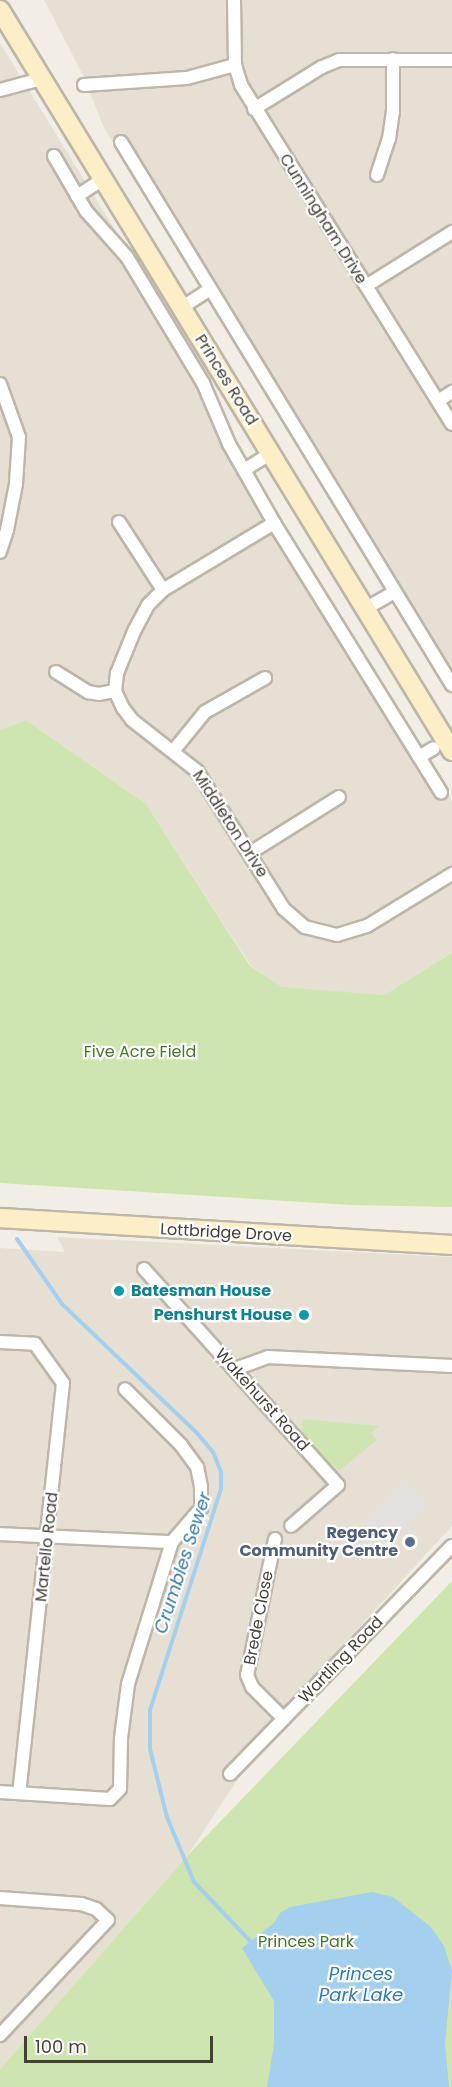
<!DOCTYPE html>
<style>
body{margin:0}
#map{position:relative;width:452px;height:2087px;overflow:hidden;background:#f2eee6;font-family:Poppins,sans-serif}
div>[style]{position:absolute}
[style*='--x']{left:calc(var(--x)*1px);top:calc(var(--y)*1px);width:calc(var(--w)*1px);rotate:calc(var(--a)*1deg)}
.residential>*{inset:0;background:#e6e0d4}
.green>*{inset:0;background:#cee5b0}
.parking>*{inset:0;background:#e3e1de}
.water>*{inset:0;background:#a4d0ed}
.stream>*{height:4px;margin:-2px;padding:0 2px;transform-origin:2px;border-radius:2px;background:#a4d0ed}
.roads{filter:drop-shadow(2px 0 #bdb6a9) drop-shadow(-2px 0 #bdb6a9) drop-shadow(0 2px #bdb6a9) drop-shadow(0 -2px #bdb6a9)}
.street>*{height:12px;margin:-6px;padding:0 6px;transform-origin:6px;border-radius:6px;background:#fff}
.secondary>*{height:18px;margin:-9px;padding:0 9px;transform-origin:9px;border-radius:9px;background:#fcefc6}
.dots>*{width:16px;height:16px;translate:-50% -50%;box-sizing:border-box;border:3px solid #fff;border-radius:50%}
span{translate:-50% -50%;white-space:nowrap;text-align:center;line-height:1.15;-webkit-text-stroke:4.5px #fff;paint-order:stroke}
.street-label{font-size:16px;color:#453f36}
.park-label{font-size:16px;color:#47742b}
.culture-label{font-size:16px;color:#0d838f;font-weight:700}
.left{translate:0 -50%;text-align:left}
.right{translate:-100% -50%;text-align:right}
.service-label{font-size:16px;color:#4e5e75;font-weight:700}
.water-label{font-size:18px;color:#337aac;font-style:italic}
.scale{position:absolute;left:24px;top:2036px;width:189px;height:27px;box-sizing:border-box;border:3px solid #453f36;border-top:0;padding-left:8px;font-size:18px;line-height:21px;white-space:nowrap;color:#453f36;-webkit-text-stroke:4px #fff;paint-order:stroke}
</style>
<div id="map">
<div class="residential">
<i style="clip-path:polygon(44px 0,452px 0,452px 696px,103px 126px,84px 77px)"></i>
<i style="clip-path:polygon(0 43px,218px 397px,238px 451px,452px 801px,452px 953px,384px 995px,282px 988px,251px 966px,146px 804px,26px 720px,0 730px)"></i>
<i style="clip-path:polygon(57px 1237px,452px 1257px,452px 1526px,281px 1713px,188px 1855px,0 2069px,0 1248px,65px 1252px)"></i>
</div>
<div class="green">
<i style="clip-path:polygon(26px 720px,146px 804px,250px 966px,282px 987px,384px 995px,452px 953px,452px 1207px,351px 1205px,0 1183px,0 730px)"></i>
<i style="clip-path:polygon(303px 1419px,379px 1426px,371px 1433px,377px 1440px,339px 1471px,301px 1434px)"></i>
<i style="clip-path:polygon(452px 1581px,452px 2087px,0 2087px,0 2069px,188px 1855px)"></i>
</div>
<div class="parking">
<i style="clip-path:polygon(404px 1480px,428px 1504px,378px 1554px,370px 1547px,366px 1552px,358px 1544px,368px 1534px,362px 1525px)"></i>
</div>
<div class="water">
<i style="clip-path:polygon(372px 1892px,393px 1897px,431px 1927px,444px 1946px,452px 1971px,445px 2043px,449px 2087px,267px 2087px,274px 2044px,274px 2001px,242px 1948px,274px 1923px,280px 1913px,290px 1907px)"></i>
</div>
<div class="stream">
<i style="--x:17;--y:1239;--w:79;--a:55.3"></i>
<i style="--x:62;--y:1304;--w:187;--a:43.7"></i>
<i style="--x:197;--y:1433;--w:25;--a:50"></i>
<i style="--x:213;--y:1452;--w:22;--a:68"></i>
<i style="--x:221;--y:1472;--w:17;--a:90"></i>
<i style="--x:221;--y:1489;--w:232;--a:107.8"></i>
<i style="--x:150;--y:1710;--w:39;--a:90"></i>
<i style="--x:150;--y:1749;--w:70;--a:76"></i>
<i style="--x:167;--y:1817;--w:70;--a:67.4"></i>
<i style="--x:194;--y:1882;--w:83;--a:46.5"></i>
</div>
<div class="roads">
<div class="street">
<i style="--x:234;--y:0;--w:65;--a:89.1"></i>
<i style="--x:235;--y:65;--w:21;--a:73"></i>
<i style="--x:241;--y:85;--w:399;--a:58.1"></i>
<i style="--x:84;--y:85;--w:103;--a:-3.9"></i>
<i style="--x:187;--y:78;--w:50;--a:-15.2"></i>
<i style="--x:0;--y:90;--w:42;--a:-15"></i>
<i style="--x:254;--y:109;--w:80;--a:-31.7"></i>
<i style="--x:322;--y:67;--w:18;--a:-22"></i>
<i style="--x:339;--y:60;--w:113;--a:0"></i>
<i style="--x:121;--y:142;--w:636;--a:58.63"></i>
<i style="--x:54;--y:156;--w:64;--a:59.8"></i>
<i style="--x:86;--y:211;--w:62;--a:48.3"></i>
<i style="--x:127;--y:257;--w:147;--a:58.9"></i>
<i style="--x:203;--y:383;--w:66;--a:66.9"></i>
<i style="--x:229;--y:444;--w:91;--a:60.3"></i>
<i style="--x:274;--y:523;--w:317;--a:58.2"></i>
<i style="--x:377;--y:175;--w:38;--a:-72"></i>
<i style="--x:389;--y:139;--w:27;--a:-82"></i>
<i style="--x:393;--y:112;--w:53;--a:-90"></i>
<i style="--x:77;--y:196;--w:30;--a:-33"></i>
<i style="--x:366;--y:286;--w:102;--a:-32.1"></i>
<i style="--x:181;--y:308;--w:35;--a:-33"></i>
<i style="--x:0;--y:384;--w:56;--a:70.3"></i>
<i style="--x:19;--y:437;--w:47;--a:93.7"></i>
<i style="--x:16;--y:484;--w:47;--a:101.1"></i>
<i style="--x:7;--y:530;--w:23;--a:108"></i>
<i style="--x:438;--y:401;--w:17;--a:-33"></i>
<i style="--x:244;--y:470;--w:32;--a:-32"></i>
<i style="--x:119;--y:522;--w:81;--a:57.1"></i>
<i style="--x:274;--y:523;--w:130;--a:148.9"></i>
<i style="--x:163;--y:590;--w:21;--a:135"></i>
<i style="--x:148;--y:605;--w:27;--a:118"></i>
<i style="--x:135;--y:629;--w:48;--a:112.2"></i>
<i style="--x:117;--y:673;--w:18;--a:96"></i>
<i style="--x:115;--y:691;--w:19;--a:65"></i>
<i style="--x:123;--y:708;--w:15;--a:53"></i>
<i style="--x:132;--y:720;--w:83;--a:38.1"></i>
<i style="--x:197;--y:771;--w:163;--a:57.8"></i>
<i style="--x:284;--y:909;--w:28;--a:41"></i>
<i style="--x:305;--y:927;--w:33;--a:14"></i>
<i style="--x:337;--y:935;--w:31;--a:-17"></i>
<i style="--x:367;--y:926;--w:100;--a:-31.5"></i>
<i style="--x:365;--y:609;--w:34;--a:-30"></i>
<i style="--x:56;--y:672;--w:38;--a:32"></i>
<i style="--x:88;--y:692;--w:11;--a:10"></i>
<i style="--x:99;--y:694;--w:16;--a:-11"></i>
<i style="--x:174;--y:750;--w:49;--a:-50.8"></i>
<i style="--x:205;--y:712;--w:69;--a:-29.5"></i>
<i style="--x:419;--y:757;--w:17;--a:-31"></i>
<i style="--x:250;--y:853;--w:105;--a:-32.2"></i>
<i style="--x:144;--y:1269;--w:290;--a:48.1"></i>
<i style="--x:338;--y:1485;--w:62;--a:138.9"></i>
<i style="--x:0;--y:1342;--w:35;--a:3"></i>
<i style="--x:35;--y:1344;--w:48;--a:54.3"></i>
<i style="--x:63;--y:1383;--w:412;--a:96.1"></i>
<i style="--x:235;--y:1369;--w:35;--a:-20"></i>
<i style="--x:268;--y:1357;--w:184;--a:2.8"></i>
<i style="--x:0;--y:1534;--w:172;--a:2.7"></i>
<i style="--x:275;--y:1539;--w:139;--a:101.6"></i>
<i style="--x:247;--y:1675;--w:13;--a:67"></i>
<i style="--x:252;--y:1687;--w:45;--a:45"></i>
<i style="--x:230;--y:1774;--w:318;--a:-45.8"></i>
<i style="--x:0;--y:1792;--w:110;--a:3.6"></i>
<i style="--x:110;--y:1799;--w:14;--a:-45"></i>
<i style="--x:120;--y:1789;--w:51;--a:-88.9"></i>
<i style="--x:121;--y:1738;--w:54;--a:-82.6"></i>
<i style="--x:128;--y:1684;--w:149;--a:-72.8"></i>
<i style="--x:172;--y:1542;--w:45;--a:-49.5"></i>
<i style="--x:201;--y:1508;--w:21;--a:-90"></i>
<i style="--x:201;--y:1487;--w:20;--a:-101"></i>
<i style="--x:197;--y:1467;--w:27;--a:-126"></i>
<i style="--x:181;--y:1445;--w:79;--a:-135"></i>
<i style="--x:0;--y:1898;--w:81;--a:4.2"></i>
<i style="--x:81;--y:1904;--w:16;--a:18"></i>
<i style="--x:96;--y:1909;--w:16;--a:43"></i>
<i style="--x:108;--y:1920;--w:158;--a:133.2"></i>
</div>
<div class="secondary">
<i style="--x:0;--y:10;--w:868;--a:58.62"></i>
<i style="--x:0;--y:1218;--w:453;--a:3.4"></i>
</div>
</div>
<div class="dots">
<i style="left:119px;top:1291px;background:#0f9aa8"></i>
<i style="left:304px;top:1315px;background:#0f9aa8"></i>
<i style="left:410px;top:1542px;background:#5c6f8a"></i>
</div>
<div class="street-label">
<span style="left:323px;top:219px;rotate:58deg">Cunningham Drive</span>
<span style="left:226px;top:380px;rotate:58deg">Princes Road</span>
<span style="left:230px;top:824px;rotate:57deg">Middleton Drive</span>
<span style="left:226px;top:1233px;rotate:3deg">Lottbridge Drove</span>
<span style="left:262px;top:1400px;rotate:48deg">Wakehurst Road</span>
<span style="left:47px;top:1547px;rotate:-84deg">Martello Road</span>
<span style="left:259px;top:1618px;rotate:-79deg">Brede Close</span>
<span style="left:341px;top:1660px;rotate:-46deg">Wartling Road</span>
</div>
<div class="park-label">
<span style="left:140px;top:1052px">Five Acre Field</span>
<span style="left:306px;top:1942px">Princes Park</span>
</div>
<div class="culture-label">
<span class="left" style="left:131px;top:1291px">Batesman House</span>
<span class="right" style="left:292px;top:1315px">Penshurst House</span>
</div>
<div class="service-label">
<span class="right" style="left:398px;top:1542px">Regency<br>Community Centre</span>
</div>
<div class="water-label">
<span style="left:183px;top:1563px;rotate:-72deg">Crumbles Sewer</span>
<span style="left:361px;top:1985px">Princes<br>Park Lake</span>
</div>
<div class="scale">100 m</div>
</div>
